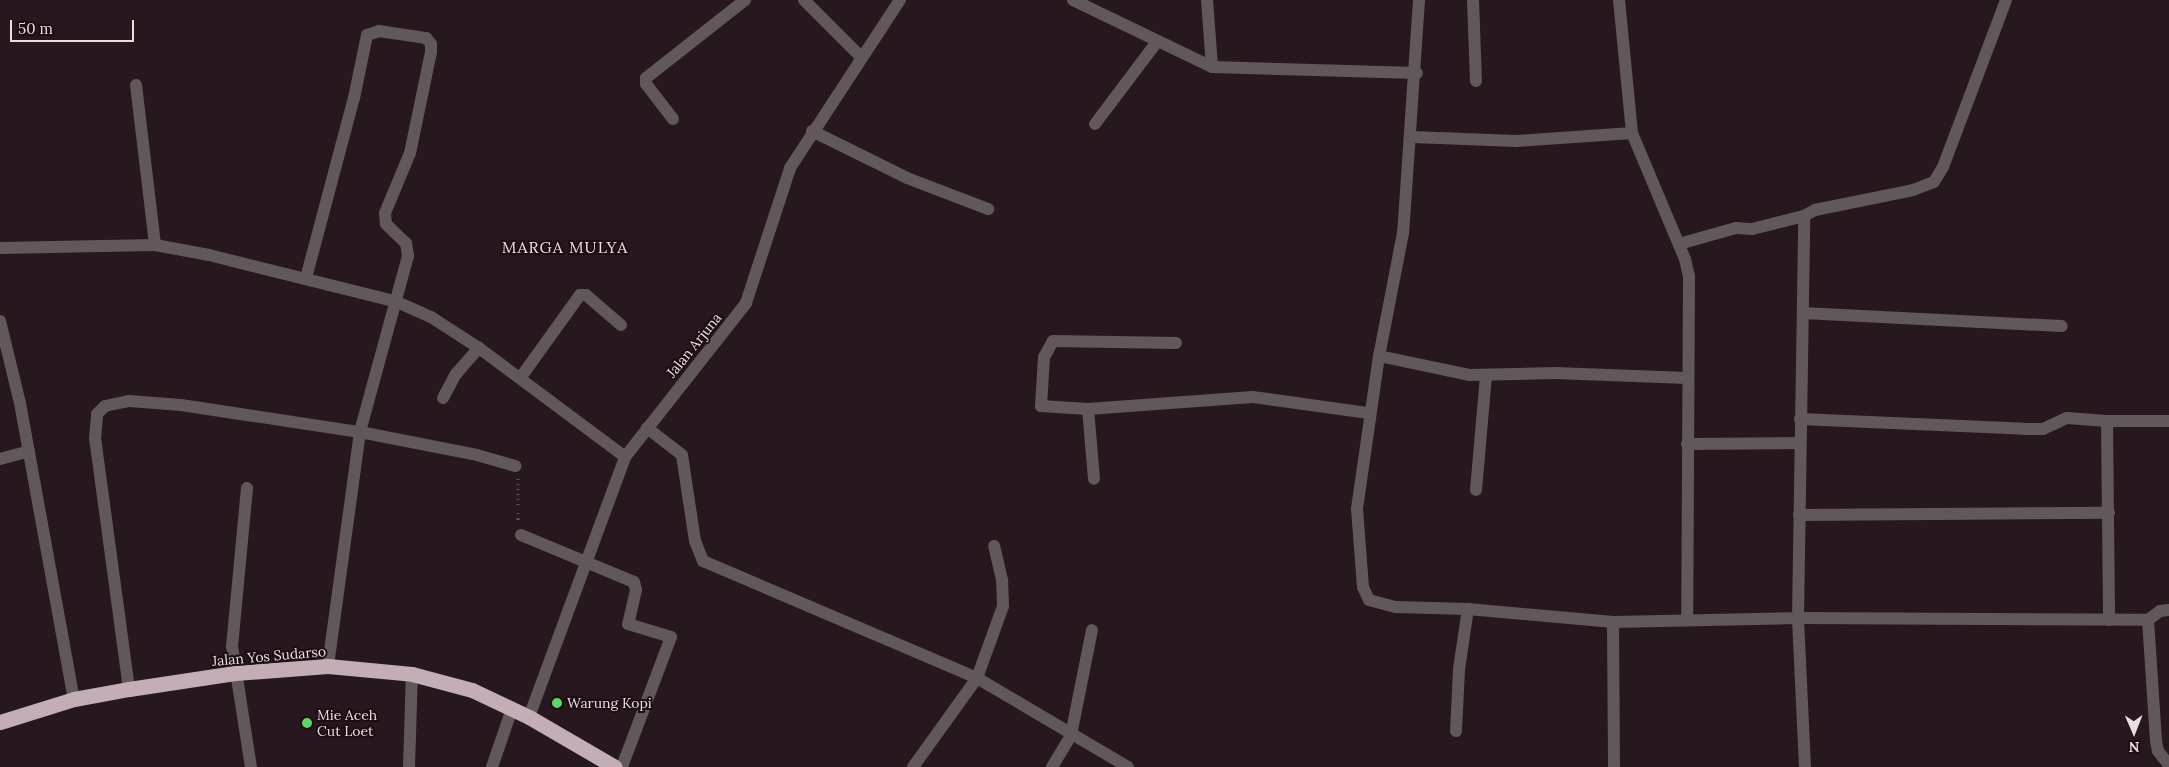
<!DOCTYPE html>
<style>
body{margin:0}
#map{position:relative;width:2169px;height:767px;overflow:hidden;background:#27171e;font-family:Lora,serif}
div>[style]{position:absolute}
[style*='--x']{left:calc(var(--x)*1px);top:calc(var(--y)*1px);width:calc(var(--w)*1px);rotate:calc(var(--a)*1deg)}
.path>*{height:3px;margin-top:-1.5px;transform-origin:0;background:repeating-linear-gradient(90deg,#63555b 0 1px,transparent 0 5px)}
.minor>*{height:12px;margin:-6px;padding:0 6px;transform-origin:6px;border-radius:6px;background:#61585c}
.highway>*{height:15px;margin:-7.5px;padding:0 7.5px;transform-origin:7.5px;border-radius:7.5px;background:#c3adb6}
.dots>*{width:14px;height:14px;translate:-50% -50%;box-sizing:border-box;border:2px solid #1d0e15;border-radius:50%}
span{translate:-50% -50%;white-space:nowrap;text-align:center;line-height:1.15;-webkit-text-stroke:4px #1d0e15;paint-order:stroke}
.street-label{font-size:14px;color:#e9dee2}
.poi-label{font-size:14px;color:#e9dee2}
.left{translate:0 -50%;text-align:left}
.quarter-label{font-size:16px;color:#e9dee2;letter-spacing:1px}
.north{position:absolute;left:2109px;top:707px;width:50px;height:50px;-webkit-text-stroke:4px #1d0e15;paint-order:stroke;rotate:179deg;font-size:14px;font-weight:700;line-height:20px;text-align:center;color:#e9dee2}
.north::after{content:'';display:block;margin:auto;width:18px;height:22px;background:#e9dee2;clip-path:polygon(50% 0,100% 100%,50% 72%,0 100%)}
.scale{position:absolute;left:10px;top:20px;width:124px;height:22px;box-sizing:border-box;border:2px solid #e9dee2;border-top:0;padding-left:6px;font-size:15px;line-height:18px;white-space:nowrap;color:#e9dee2;-webkit-text-stroke:4px #1d0e15;paint-order:stroke}
</style>
<div id="map">
<div class="path">
<i style="--x:518;--y:478;--w:44;--a:90"></i>
</div>
<div class="minor">
<i style="--x:804;--y:0;--w:81;--a:45"></i>
<i style="--x:1073;--y:0;--w:154;--a:25.7"></i>
<i style="--x:1212;--y:67;--w:205;--a:1.7"></i>
<i style="--x:1207;--y:0;--w:67;--a:85.7"></i>
<i style="--x:1419;--y:0;--w:234;--a:93.9"></i>
<i style="--x:1403;--y:233;--w:125;--a:101"></i>
<i style="--x:1379;--y:356;--w:155;--a:98.2"></i>
<i style="--x:1357;--y:509;--w:78;--a:85.6"></i>
<i style="--x:1363;--y:587;--w:14;--a:65"></i>
<i style="--x:1369;--y:600;--w:28;--a:15"></i>
<i style="--x:1396;--y:607;--w:72;--a:1.6"></i>
<i style="--x:1468;--y:609;--w:146;--a:5.1"></i>
<i style="--x:1613;--y:622;--w:185;--a:-1.2"></i>
<i style="--x:1798;--y:618;--w:350;--a:0.3"></i>
<i style="--x:1473;--y:0;--w:81;--a:87.9"></i>
<i style="--x:1619;--y:0;--w:134;--a:84.4"></i>
<i style="--x:1632;--y:133;--w:137;--a:67.2"></i>
<i style="--x:1685;--y:259;--w:17;--a:77"></i>
<i style="--x:1689;--y:276;--w:344;--a:90.3"></i>
<i style="--x:136;--y:85;--w:161;--a:83.2"></i>
<i style="--x:673;--y:119;--w:44;--a:-127.6"></i>
<i style="--x:646;--y:84;--w:6;--a:-90"></i>
<i style="--x:646;--y:78;--w:126;--a:-38.2"></i>
<i style="--x:1095;--y:124;--w:101;--a:-53"></i>
<i style="--x:812;--y:131;--w:106;--a:26.3"></i>
<i style="--x:907;--y:178;--w:87;--a:20.9"></i>
<i style="--x:1412;--y:137;--w:104;--a:2.2"></i>
<i style="--x:1516;--y:141;--w:116;--a:-3.9"></i>
<i style="--x:1679;--y:244;--w:59;--a:-15.7"></i>
<i style="--x:1736;--y:228;--w:16;--a:4"></i>
<i style="--x:1752;--y:229;--w:54;--a:-14"></i>
<i style="--x:0;--y:248;--w:155;--a:-1.1"></i>
<i style="--x:155;--y:245;--w:55;--a:10.5"></i>
<i style="--x:209;--y:255;--w:194;--a:14"></i>
<i style="--x:397;--y:302;--w:37;--a:24"></i>
<i style="--x:431;--y:317;--w:57;--a:32.9"></i>
<i style="--x:479;--y:348;--w:182;--a:36.7"></i>
<i style="--x:306;--y:278;--w:186;--a:-75.1"></i>
<i style="--x:354;--y:98;--w:64;--a:-78.3"></i>
<i style="--x:367;--y:35;--w:13;--a:-18"></i>
<i style="--x:379;--y:31;--w:48;--a:8.5"></i>
<i style="--x:426;--y:38;--w:8;--a:50"></i>
<i style="--x:431;--y:44;--w:8;--a:90"></i>
<i style="--x:431;--y:52;--w:103;--a:101.7"></i>
<i style="--x:410;--y:153;--w:65;--a:112.6"></i>
<i style="--x:385;--y:213;--w:11;--a:85"></i>
<i style="--x:386;--y:224;--w:28;--a:44"></i>
<i style="--x:406;--y:243;--w:13;--a:81"></i>
<i style="--x:408;--y:256;--w:182;--a:105.3"></i>
<i style="--x:360;--y:432;--w:236;--a:97.8"></i>
<i style="--x:1803;--y:313;--w:259;--a:2.9"></i>
<i style="--x:0;--y:321;--w:84;--a:76.3"></i>
<i style="--x:20;--y:403;--w:301;--a:79.7"></i>
<i style="--x:1176;--y:343;--w:123;--a:-179.1"></i>
<i style="--x:1053;--y:341;--w:18;--a:119"></i>
<i style="--x:1044;--y:357;--w:49;--a:93.5"></i>
<i style="--x:1041;--y:406;--w:47;--a:3.7"></i>
<i style="--x:1088;--y:409;--w:165;--a:-4.2"></i>
<i style="--x:1253;--y:397;--w:117;--a:7.9"></i>
<i style="--x:1379;--y:356;--w:92;--a:11.9"></i>
<i style="--x:1469;--y:375;--w:86;--a:-1.3"></i>
<i style="--x:1555;--y:373;--w:132;--a:2.2"></i>
<i style="--x:521;--y:377;--w:101;--a:-54.3"></i>
<i style="--x:580;--y:295;--w:6;--a:0"></i>
<i style="--x:586;--y:295;--w:46;--a:40.6"></i>
<i style="--x:443;--y:398;--w:27;--a:-62"></i>
<i style="--x:456;--y:374;--w:35;--a:-49"></i>
<i style="--x:1088;--y:409;--w:70;--a:85.1"></i>
<i style="--x:1800;--y:419;--w:225;--a:2.5"></i>
<i style="--x:2025;--y:429;--w:18;--a:0"></i>
<i style="--x:2043;--y:429;--w:26;--a:-25"></i>
<i style="--x:2067;--y:418;--w:40;--a:4.3"></i>
<i style="--x:2107;--y:421;--w:199;--a:89.4"></i>
<i style="--x:2107;--y:421;--w:62;--a:0"></i>
<i style="--x:647;--y:428;--w:44;--a:37.6"></i>
<i style="--x:682;--y:455;--w:87;--a:81.4"></i>
<i style="--x:695;--y:541;--w:22;--a:68"></i>
<i style="--x:703;--y:561;--w:298;--a:23.1"></i>
<i style="--x:977;--y:678;--w:175;--a:30.5"></i>
<i style="--x:1687;--y:444;--w:113;--a:-0.5"></i>
<i style="--x:0;--y:459;--w:30;--a:-15"></i>
<i style="--x:247;--y:488;--w:159;--a:95.4"></i>
<i style="--x:232;--y:646;--w:122;--a:81.1"></i>
<i style="--x:1476;--y:490;--w:114;--a:-85"></i>
<i style="--x:1799;--y:515;--w:310;--a:-0.4"></i>
<i style="--x:521;--y:535;--w:122;--a:22.6"></i>
<i style="--x:634;--y:582;--w:8;--a:76"></i>
<i style="--x:636;--y:590;--w:35;--a:103"></i>
<i style="--x:628;--y:624;--w:45;--a:16.8"></i>
<i style="--x:671;--y:637;--w:139;--a:110.7"></i>
<i style="--x:2169;--y:610;--w:9;--a:174"></i>
<i style="--x:2160;--y:611;--w:15;--a:143"></i>
<i style="--x:2148;--y:620;--w:121;--a:86.2"></i>
<i style="--x:2156;--y:741;--w:10;--a:79"></i>
<i style="--x:2158;--y:751;--w:18;--a:52"></i>
<i style="--x:1613;--y:622;--w:145;--a:89.6"></i>
<i style="--x:129;--y:689;--w:252;--a:-97.7"></i>
<i style="--x:95;--y:439;--w:25;--a:-85"></i>
<i style="--x:97;--y:414;--w:11;--a:-45"></i>
<i style="--x:105;--y:406;--w:25;--a:-12"></i>
<i style="--x:129;--y:401;--w:52;--a:4.4"></i>
<i style="--x:181;--y:405;--w:181;--a:8.6"></i>
<i style="--x:360;--y:432;--w:119;--a:11.1"></i>
<i style="--x:477;--y:455;--w:40;--a:16"></i>
<i style="--x:529;--y:717;--w:277;--a:-69.7"></i>
<i style="--x:625;--y:457;--w:196;--a:-51.8"></i>
<i style="--x:746;--y:303;--w:142;--a:-71.9"></i>
<i style="--x:790;--y:168;--w:201;--a:-56.8"></i>
<i style="--x:1456;--y:731;--w:62;--a:-87.2"></i>
<i style="--x:1459;--y:669;--w:61;--a:-81.5"></i>
<i style="--x:409;--y:767;--w:93;--a:-88.2"></i>
<i style="--x:492;--y:767;--w:61;--a:-71"></i>
<i style="--x:913;--y:767;--w:110;--a:-54.3"></i>
<i style="--x:977;--y:678;--w:77;--a:-70.1"></i>
<i style="--x:1003;--y:606;--w:26;--a:-92"></i>
<i style="--x:1002;--y:580;--w:35;--a:-103"></i>
<i style="--x:1052;--y:767;--w:37;--a:-59"></i>
<i style="--x:1071;--y:735;--w:107;--a:-78.7"></i>
<i style="--x:1805;--y:767;--w:149;--a:-92.7"></i>
<i style="--x:1798;--y:618;--w:402;--a:-89.1"></i>
<i style="--x:1804;--y:216;--w:13;--a:-29"></i>
<i style="--x:1815;--y:210;--w:100;--a:-11.5"></i>
<i style="--x:1913;--y:190;--w:22;--a:-21"></i>
<i style="--x:1934;--y:182;--w:17;--a:-59"></i>
<i style="--x:1943;--y:167;--w:178;--a:-69.3"></i>
</div>
<div class="highway">
<i style="--x:0;--y:722;--w:77;--a:-17.3"></i>
<i style="--x:74;--y:699;--w:56;--a:-10.3"></i>
<i style="--x:129;--y:689;--w:107;--a:-8.6"></i>
<i style="--x:235;--y:673;--w:93;--a:-4.3"></i>
<i style="--x:328;--y:666;--w:84;--a:5.4"></i>
<i style="--x:412;--y:674;--w:62;--a:14.9"></i>
<i style="--x:472;--y:690;--w:63;--a:25.3"></i>
<i style="--x:529;--y:717;--w:99;--a:30.2"></i>
</div>
<div class="dots">
<i style="left:557px;top:703px;background:#62d469"></i>
<i style="left:307px;top:723px;background:#62d469"></i>
</div>
<div class="street-label">
<span style="left:694px;top:345px;rotate:-51deg">Jalan Arjuna</span>
<span style="left:269px;top:656px;rotate:-5deg">Jalan Yos Sudarso</span>
</div>
<div class="poi-label">
<span class="left" style="left:567px;top:703px">Warung Kopi</span>
<span class="left" style="left:317px;top:723px">Mie Aceh<br>Cut Loet</span>
</div>
<div class="quarter-label">
<span style="left:565px;top:247px">MARGA MULYA</span>
</div>
<div class="north">N</div>
<div class="scale">50 m</div>
</div>
